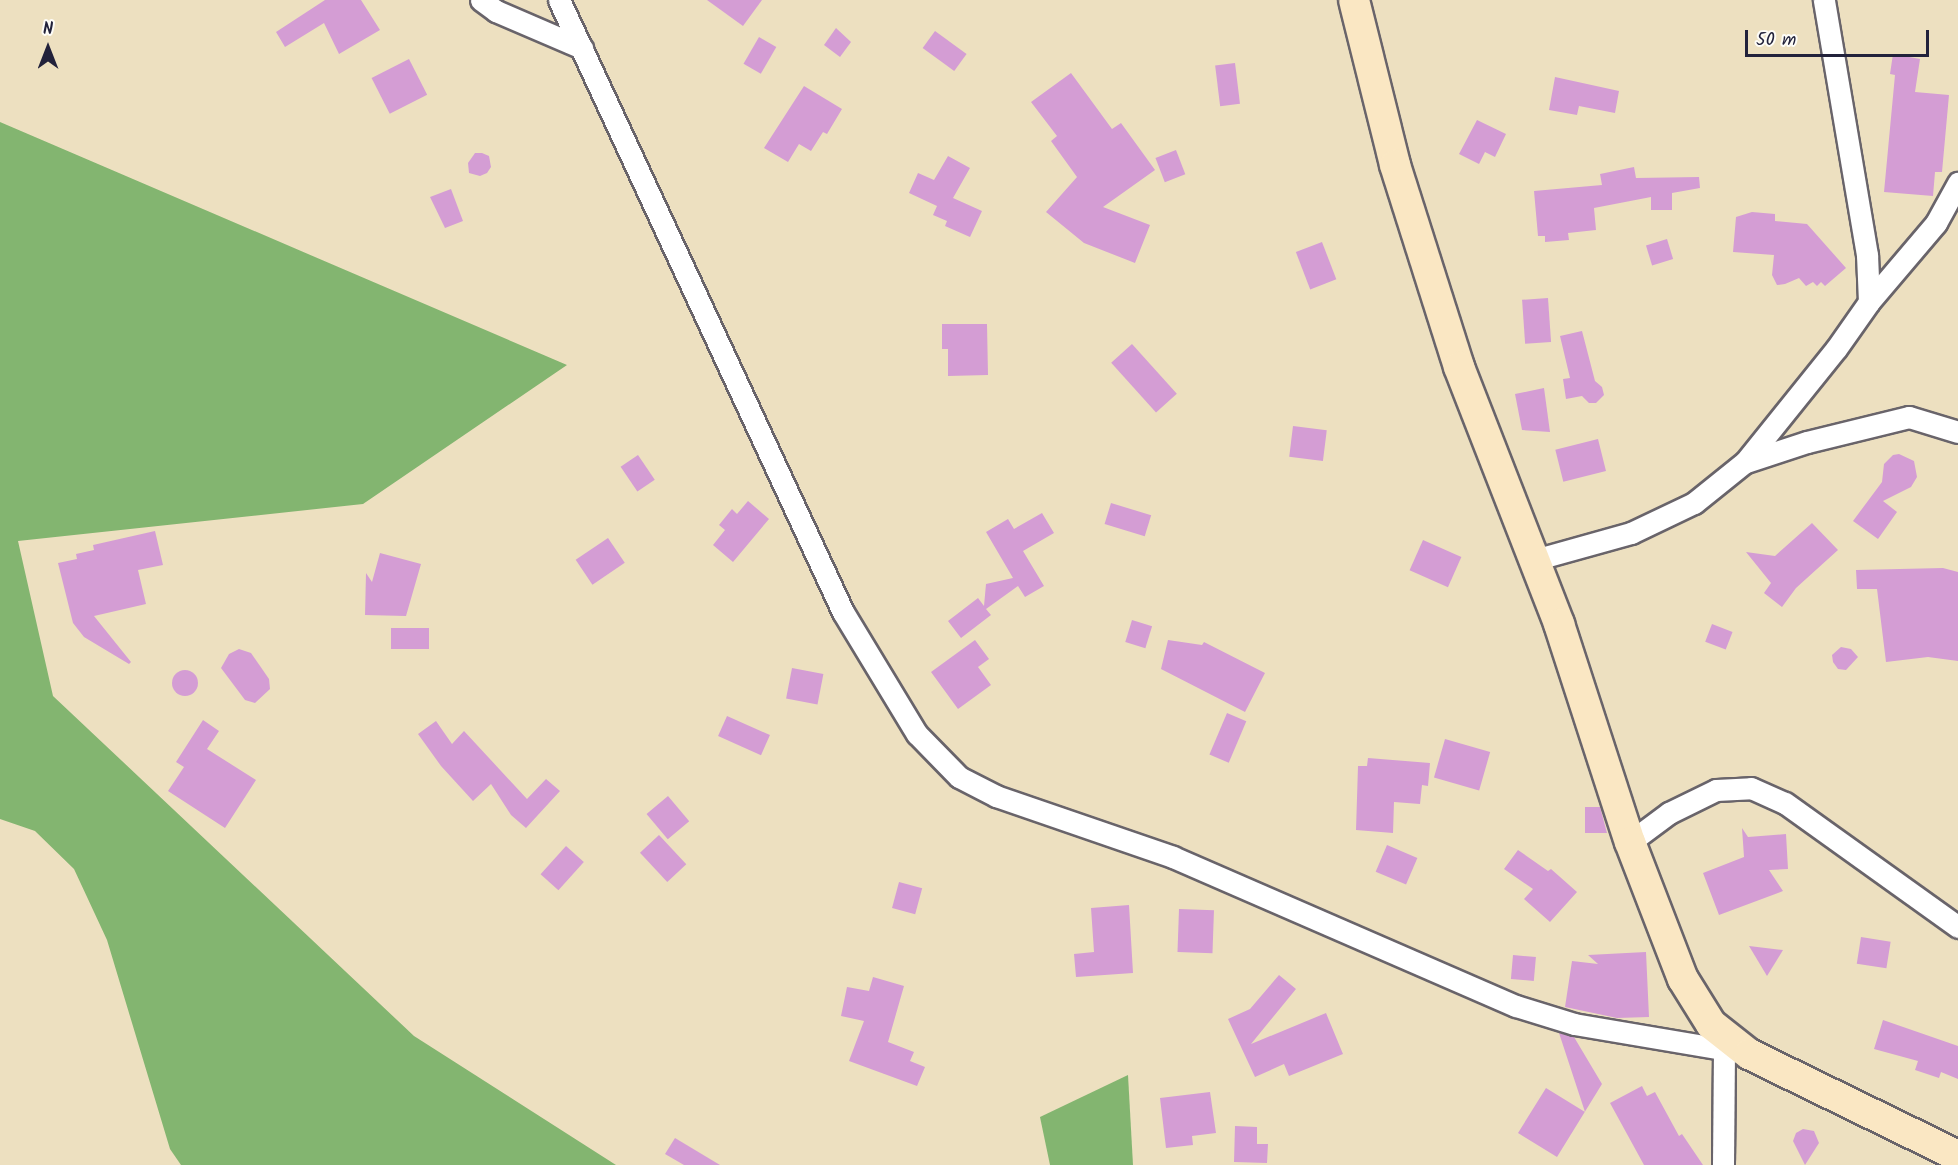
<!DOCTYPE html>
<style>
body{margin:0}
#map{position:relative;width:1958px;height:1165px;overflow:hidden;background:#ede0c0;font-family:Kalam,sans-serif}
div>[style]{position:absolute}
[style*='--x']{left:calc(var(--x)*1px);top:calc(var(--y)*1px);width:calc(var(--w)*1px);rotate:calc(var(--a)*1deg)}
.forest>*{inset:0;background:#83b570}
.building>*{inset:0;background:#d49dd4;transform-origin:0 0}
.round{border-radius:50%}
.roads{filter:drop-shadow(2px 0 #69646a) drop-shadow(-2px 0 #69646a) drop-shadow(0 2px #69646a) drop-shadow(0 -2px #69646a)}
.street>*{height:21px;margin:-10.5px;padding:0 10.5px;transform-origin:10.5px;border-radius:10.5px;background:#fff}
.secondary>*{height:30px;margin:-15px;padding:0 15px;transform-origin:15px;border-radius:15px;background:#fae7c3}
span{translate:-50% -50%;white-space:nowrap;text-align:center;line-height:1.15;-webkit-text-stroke:6px #fdfcf7;paint-order:stroke}
.north{position:absolute;left:18px;top:18px;width:60px;height:60px;-webkit-text-stroke:4px #fdfcf7;paint-order:stroke;rotate:0deg;font-size:16px;font-weight:700;line-height:24px;text-align:center;color:#22223b}
.north::after{content:'';display:block;margin:auto;width:21px;height:27px;background:#22223b;clip-path:polygon(50% 0,100% 100%,50% 72%,0 100%)}
.scale{position:absolute;left:1745px;top:30px;width:184px;height:27px;box-sizing:border-box;border:3px solid #22223b;border-top:0;padding-left:8px;font-size:18px;line-height:21px;white-space:nowrap;color:#22223b;-webkit-text-stroke:4px #fdfcf7;paint-order:stroke}
</style>
<div id="map">
<div class="forest">
<i style="clip-path:polygon(0 122px,567px 365px,363px 504px,18px 541px,53px 696px,414px 1036px,616px 1165px,181px 1165px,170px 1149px,107px 940px,74px 869px,35px 831px,0 819px)"></i>
<i style="clip-path:polygon(1128px 1075px,1133px 1165px,1050px 1165px,1040px 1117px)"></i>
</div>
<div class="building">
<i style="clip-path:polygon(325px 0,361px 0,380px 30px,339px 54px,324px 23px,285px 47px,276px 32px)"></i>
<i style="clip-path:polygon(707px 0,762px 0,743px 26px)"></i>
<i style="clip-path:polygon(836px 28px,851px 42px,840px 57px,824px 45px)"></i>
<i style="left:935px;top:31px;width:39px;height:21px;rotate:36deg"></i>
<i style="left:759px;top:37px;width:20px;height:31px;rotate:30deg"></i>
<i style="clip-path:polygon(1893px 54px,1920px 59px,1915px 92px,1949px 95px,1942px 172px,1935px 172px,1933px 196px,1884px 192px,1895px 75px,1890px 74px)"></i>
<i style="left:409px;top:59px;width:40px;height:42px;rotate:63deg"></i>
<i style="left:1235px;top:63px;width:41px;height:20px;rotate:83deg"></i>
<i style="clip-path:polygon(1071px 73px,1112px 129px,1121px 123px,1155px 170px,1103px 207px,1150px 225px,1135px 263px,1084px 243px,1046px 212px,1077px 177px,1051px 141px,1057px 136px,1031px 102px)"></i>
<i style="clip-path:polygon(1555px 77px,1619px 91px,1615px 113px,1579px 106px,1577px 115px,1549px 110px)"></i>
<i style="clip-path:polygon(804px 86px,842px 109px,827px 134px,823px 132px,811px 151px,799px 144px,788px 162px,764px 148px)"></i>
<i style="clip-path:polygon(1477px 120px,1506px 134px,1495px 157px,1485px 152px,1479px 164px,1459px 154px)"></i>
<i style="left:1176px;top:150px;width:26px;height:22px;rotate:69deg"></i>
<i style="clip-path:polygon(475px 153px,482px 153px,489px 156px,491px 167px,487px 173px,480px 176px,469px 173px,468px 163px)"></i>
<i style="clip-path:polygon(948px 156px,970px 168px,953px 198px,982px 211px,970px 237px,945px 226px,947px 221px,933px 215px,937px 206px,909px 193px,918px 173px,934px 180px)"></i>
<i style="clip-path:polygon(1634px 167px,1636px 178px,1699px 177px,1700px 188px,1672px 193px,1672px 210px,1651px 210px,1651px 197px,1594px 208px,1596px 230px,1568px 233px,1569px 240px,1545px 242px,1545px 236px,1538px 236px,1534px 191px,1602px 185px,1600px 174px)"></i>
<i style="clip-path:polygon(451px 189px,463px 221px,445px 228px,430px 197px)"></i>
<i style="clip-path:polygon(1752px 212px,1775px 214px,1775px 221px,1807px 224px,1846px 268px,1825px 286px,1821px 282px,1817px 286px,1813px 282px,1806px 286px,1799px 278px,1785px 284px,1777px 285px,1772px 275px,1774px 255px,1733px 252px,1736px 217px)"></i>
<i style="left:1667px;top:239px;width:21px;height:22px;rotate:73deg"></i>
<i style="left:1322px;top:242px;width:40px;height:28px;rotate:69deg"></i>
<i style="left:1548px;top:298px;width:44px;height:26px;rotate:86deg"></i>
<i style="clip-path:polygon(942px 324px,987px 324px,988px 375px,948px 376px,948px 349px,942px 349px)"></i>
<i style="clip-path:polygon(1582px 331px,1595px 381px,1602px 387px,1604px 395px,1596px 403px,1589px 403px,1582px 396px,1566px 399px,1563px 379px,1570px 378px,1560px 336px)"></i>
<i style="left:1132px;top:344px;width:67px;height:28px;rotate:48deg"></i>
<i style="clip-path:polygon(1544px 388px,1550px 432px,1522px 430px,1515px 394px)"></i>
<i style="left:1293px;top:426px;width:34px;height:31px;rotate:7deg"></i>
<i style="left:1598px;top:439px;width:33px;height:44px;rotate:76deg"></i>
<i style="clip-path:polygon(1899px 454px,1914px 461px,1917px 477px,1911px 487px,1883px 501px,1897px 512px,1878px 539px,1853px 521px,1882px 482px,1884px 464px,1893px 455px)"></i>
<i style="left:638px;top:455px;width:30px;height:21px;rotate:56deg"></i>
<i style="clip-path:polygon(748px 501px,769px 519px,733px 562px,713px 545px,725px 530px,719px 525px,732px 509px,737px 514px)"></i>
<i style="left:1111px;top:503px;width:42px;height:22px;rotate:17deg"></i>
<i style="clip-path:polygon(1042px 513px,1054px 533px,1023px 551px,1044px 586px,1025px 597px,1018px 586px,986px 609px,991px 615px,961px 638px,948px 621px,978px 598px,984px 606px,986px 584px,1013px 578px,986px 532px,1008px 519px,1014px 529px)"></i>
<i style="clip-path:polygon(1812px 523px,1838px 550px,1796px 588px,1782px 607px,1764px 593px,1771px 583px,1746px 552px,1775px 556px)"></i>
<i style="clip-path:polygon(155px 531px,163px 565px,138px 570px,146px 604px,94px 616px,131px 662px,129px 664px,84px 637px,73px 623px,58px 563px,77px 559px,76px 554px,94px 550px,93px 545px)"></i>
<i style="left:608px;top:538px;width:30px;height:39px;rotate:56deg"></i>
<i style="left:1423px;top:540px;width:42px;height:33px;rotate:24deg"></i>
<i style="clip-path:polygon(380px 553px,421px 564px,406px 616px,365px 615px,366px 573px,372px 582px)"></i>
<i style="clip-path:polygon(1943px 568px,1958px 572px,1958px 661px,1928px 657px,1886px 662px,1877px 589px,1857px 589px,1856px 570px)"></i>
<i style="left:1132px;top:620px;width:21px;height:23px;rotate:17deg"></i>
<i style="left:1712px;top:624px;width:22px;height:19px;rotate:21deg"></i>
<i style="left:429px;top:628px;width:21px;height:38px;rotate:90deg"></i>
<i style="clip-path:polygon(975px 640px,989px 659px,978px 667px,991px 685px,958px 709px,931px 672px)"></i>
<i style="clip-path:polygon(1168px 640px,1202px 645px,1204px 642px,1265px 673px,1245px 712px,1161px 669px)"></i>
<i style="clip-path:polygon(1841px 647px,1851px 649px,1858px 657px,1846px 670px,1838px 669px,1833px 662px,1832px 655px)"></i>
<i style="clip-path:polygon(239px 649px,251px 653px,269px 679px,270px 689px,255px 703px,245px 700px,221px 668px,229px 654px)"></i>
<i style="left:792px;top:668px;width:32px;height:31px;rotate:11deg"></i>
<i class="round" style="left:172px;top:670px;width:26px;height:26px"></i>
<i style="left:1227px;top:713px;width:21px;height:45px;rotate:23deg"></i>
<i style="left:727px;top:716px;width:47px;height:22px;rotate:24deg"></i>
<i style="clip-path:polygon(203px 720px,219px 731px,207px 749px,256px 780px,225px 828px,168px 791px,184px 767px,176px 762px)"></i>
<i style="clip-path:polygon(436px 721px,452px 744px,464px 731px,527px 799px,546px 779px,560px 791px,526px 828px,511px 815px,491px 784px,473px 801px,441px 766px,418px 734px)"></i>
<i style="left:1445px;top:739px;width:47px;height:40px;rotate:16deg"></i>
<i style="clip-path:polygon(1368px 758px,1430px 763px,1428px 786px,1422px 785px,1420px 804px,1394px 802px,1393px 833px,1356px 830px,1358px 766px,1367px 766px)"></i>
<i style="left:668px;top:796px;width:33px;height:28px;rotate:50deg"></i>
<i style="clip-path:polygon(1585px 807px,1600px 807px,1607px 833px,1585px 833px)"></i>
<i style="clip-path:polygon(1742px 828px,1748px 837px,1786px 834px,1788px 869px,1769px 870px,1783px 891px,1719px 915px,1703px 873px,1744px 857px)"></i>
<i style="left:659px;top:835px;width:40px;height:26px;rotate:47deg"></i>
<i style="left:1387px;top:845px;width:33px;height:29px;rotate:23deg"></i>
<i style="left:566px;top:846px;width:24px;height:38px;rotate:42deg"></i>
<i style="clip-path:polygon(1518px 850px,1548px 871px,1551px 869px,1577px 892px,1550px 922px,1524px 899px,1533px 889px,1504px 869px)"></i>
<i style="left:899px;top:882px;width:24px;height:27px;rotate:15deg"></i>
<i style="clip-path:polygon(1129px 905px,1133px 973px,1076px 977px,1074px 954px,1094px 952px,1091px 908px)"></i>
<i style="left:1179px;top:909px;width:35px;height:43px;rotate:2deg"></i>
<i style="left:1861px;top:937px;width:30px;height:27px;rotate:9deg"></i>
<i style="clip-path:polygon(1749px 946px,1783px 950px,1767px 976px)"></i>
<i style="clip-path:polygon(1646px 952px,1649px 1017px,1617px 1018px,1565px 1007px,1572px 961px,1598px 964px,1588px 955px)"></i>
<i style="left:1513px;top:955px;width:23px;height:24px;rotate:5deg"></i>
<i style="clip-path:polygon(1279px 975px,1296px 989px,1251px 1044px,1326px 1013px,1343px 1054px,1289px 1076px,1284px 1064px,1255px 1077px,1228px 1019px,1250px 1009px)"></i>
<i style="clip-path:polygon(873px 977px,904px 986px,888px 1042px,914px 1052px,910px 1061px,925px 1067px,917px 1086px,849px 1061px,864px 1021px,841px 1016px,847px 987px,869px 991px)"></i>
<i style="clip-path:polygon(1883px 1020px,1958px 1046px,1958px 1079px,1941px 1072px,1939px 1078px,1915px 1070px,1918px 1061px,1874px 1049px)"></i>
<i style="clip-path:polygon(1559px 1033px,1574px 1037px,1602px 1084px,1557px 1157px,1518px 1133px,1546px 1088px,1585px 1112px)"></i>
<i style="clip-path:polygon(1642px 1086px,1647px 1096px,1655px 1092px,1679px 1136px,1682px 1134px,1703px 1165px,1644px 1165px,1610px 1103px)"></i>
<i style="clip-path:polygon(1210px 1092px,1216px 1133px,1192px 1136px,1193px 1145px,1166px 1148px,1160px 1098px)"></i>
<i style="clip-path:polygon(1235px 1126px,1257px 1127px,1257px 1144px,1268px 1144px,1267px 1163px,1234px 1162px)"></i>
<i style="clip-path:polygon(1803px 1129px,1814px 1131px,1819px 1143px,1805px 1165px,1793px 1141px,1796px 1133px)"></i>
<i style="clip-path:polygon(675px 1138px,720px 1165px,684px 1165px,665px 1154px)"></i>
</div>
<div class="roads">
<div class="street">
<i style="--x:481;--y:0;--w:19;--a:36"></i>
<i style="--x:496;--y:11;--w:94;--a:23.3"></i>
<i style="--x:559;--y:0;--w:675;--a:65.11"></i>
<i style="--x:843;--y:612;--w:143;--a:58.8"></i>
<i style="--x:917;--y:734;--w:60;--a:45.7"></i>
<i style="--x:959;--y:777;--w:42;--a:27.2"></i>
<i style="--x:996;--y:796;--w:187;--a:19"></i>
<i style="--x:1173;--y:857;--w:374;--a:23.5"></i>
<i style="--x:1516;--y:1006;--w:61;--a:17.2"></i>
<i style="--x:1574;--y:1024;--w:174;--a:9.6"></i>
<i style="--x:1869;--y:302;--w:104;--a:-49.7"></i>
<i style="--x:1936;--y:223;--w:46;--a:-61.2"></i>
<i style="--x:1746;--y:462;--w:64;--a:-18.2"></i>
<i style="--x:1807;--y:442;--w:105;--a:-13.8"></i>
<i style="--x:1909;--y:417;--w:51;--a:17"></i>
<i style="--x:1534;--y:560;--w:101;--a:-15.6"></i>
<i style="--x:1631;--y:533;--w:70;--a:-25.5"></i>
<i style="--x:1694;--y:503;--w:65;--a:-38.8"></i>
<i style="--x:1745;--y:462;--w:145;--a:-51.2"></i>
<i style="--x:1836;--y:349;--w:57;--a:-54.9"></i>
<i style="--x:1869;--y:302;--w:47;--a:-92.4"></i>
<i style="--x:1867;--y:255;--w:259;--a:-99.6"></i>
<i style="--x:1630;--y:842;--w:49;--a:-36.6"></i>
<i style="--x:1669;--y:813;--w:52;--a:-26.1"></i>
<i style="--x:1716;--y:790;--w:35;--a:-3"></i>
<i style="--x:1751;--y:788;--w:37;--a:24"></i>
<i style="--x:1785;--y:803;--w:213;--a:35.6"></i>
<i style="--x:1723;--y:1165;--w:116;--a:-89.5"></i>
</div>
<div class="secondary">
<i style="--x:1354;--y:0;--w:170;--a:76"></i>
<i style="--x:1395;--y:165;--w:212;--a:72.4"></i>
<i style="--x:1459;--y:367;--w:276;--a:68.7"></i>
<i style="--x:1559;--y:624;--w:229;--a:72"></i>
<i style="--x:1630;--y:842;--w:147;--a:68.9"></i>
<i style="--x:1683;--y:979;--w:53;--a:58.1"></i>
<i style="--x:1711;--y:1024;--w:48;--a:38.3"></i>
<i style="--x:1749;--y:1054;--w:233;--a:26"></i>
</div>
</div>
<div class="north">N</div>
<div class="scale">50 m</div>
</div>
